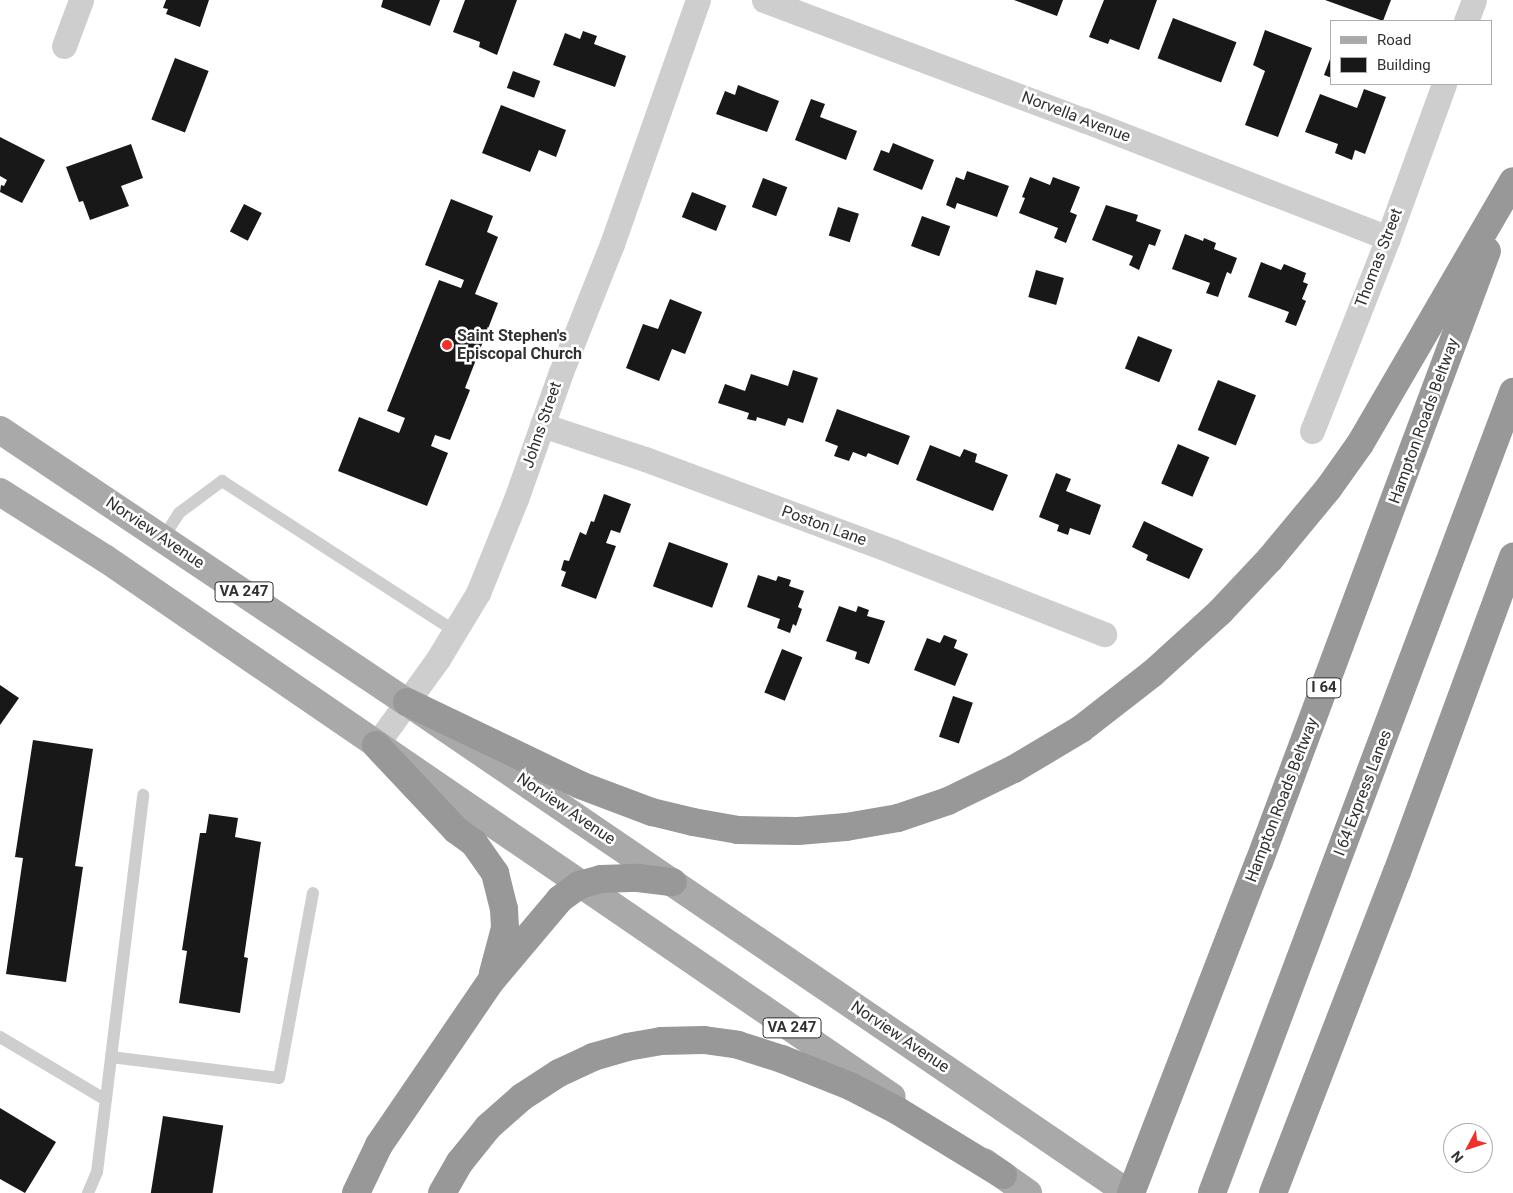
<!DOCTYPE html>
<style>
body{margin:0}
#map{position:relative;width:1513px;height:1193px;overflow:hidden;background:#fff;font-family:Roboto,sans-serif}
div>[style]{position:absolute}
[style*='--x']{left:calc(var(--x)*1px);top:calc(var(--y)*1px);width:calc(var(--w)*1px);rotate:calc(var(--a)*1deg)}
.building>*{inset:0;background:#181818;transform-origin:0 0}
.service>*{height:12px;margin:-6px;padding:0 6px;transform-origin:6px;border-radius:6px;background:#cecece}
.minor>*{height:25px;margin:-12.5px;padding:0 12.5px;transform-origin:12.5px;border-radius:12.5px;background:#cecece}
.primary>*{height:28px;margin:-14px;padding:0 14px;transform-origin:14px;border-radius:14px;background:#a9a9a9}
.motorway>*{height:28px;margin:-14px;padding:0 14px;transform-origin:14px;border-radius:14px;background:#989898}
.dots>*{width:14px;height:14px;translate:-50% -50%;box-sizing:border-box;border:2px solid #fff;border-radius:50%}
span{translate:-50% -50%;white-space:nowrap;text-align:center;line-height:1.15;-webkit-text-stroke:5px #fff;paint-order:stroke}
.shield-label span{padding:1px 4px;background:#fff;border:1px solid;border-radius:4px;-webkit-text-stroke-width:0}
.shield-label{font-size:15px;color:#313131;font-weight:700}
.street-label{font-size:16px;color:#313131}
.poi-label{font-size:16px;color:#313131;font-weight:700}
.left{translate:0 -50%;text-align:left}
.legend{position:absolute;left:1330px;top:20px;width:162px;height:65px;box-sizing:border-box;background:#fff;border:1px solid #adadad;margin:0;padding:6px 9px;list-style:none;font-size:15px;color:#313131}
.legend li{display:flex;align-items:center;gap:10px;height:25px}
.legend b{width:25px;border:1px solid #adadad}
.north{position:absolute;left:1443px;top:1123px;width:50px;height:50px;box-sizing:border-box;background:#fff;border:1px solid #adadad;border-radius:50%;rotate:230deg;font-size:14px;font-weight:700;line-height:20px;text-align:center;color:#313131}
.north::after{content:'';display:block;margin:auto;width:18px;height:22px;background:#f33027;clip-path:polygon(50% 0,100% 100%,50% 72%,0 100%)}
</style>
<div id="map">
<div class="building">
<i style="clip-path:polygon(166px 0,209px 0,200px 27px,166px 14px,168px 9px,163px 8px)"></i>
<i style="clip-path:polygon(383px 0,440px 0,430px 26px,381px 7px)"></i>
<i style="clip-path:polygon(465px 0,517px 0,497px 55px,479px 47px,480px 42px,453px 32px)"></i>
<i style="clip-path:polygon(1014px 0,1063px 0,1057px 16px)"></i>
<i style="clip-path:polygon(1104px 0,1157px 0,1139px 50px,1110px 39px,1108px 44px,1089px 37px)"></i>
<i style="clip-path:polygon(1325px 0,1391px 0,1383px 21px)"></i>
<i style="left:1173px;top:18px;width:68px;height:43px;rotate:21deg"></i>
<i style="clip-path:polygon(1265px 30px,1312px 48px,1278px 137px,1245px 125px,1265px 71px,1253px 65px)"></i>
<i style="clip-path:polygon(583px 31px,597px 36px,594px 44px,626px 56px,615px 87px,553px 65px,565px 33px,580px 39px)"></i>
<i style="clip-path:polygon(1332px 54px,1332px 78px,1324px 75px)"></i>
<i style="left:175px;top:58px;width:36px;height:66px;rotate:21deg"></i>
<i style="left:513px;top:71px;width:29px;height:18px;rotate:20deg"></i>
<i style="clip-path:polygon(738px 85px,779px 101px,767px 132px,716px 114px,725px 91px,735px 95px)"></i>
<i style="clip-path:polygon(1364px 89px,1386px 97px,1365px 154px,1355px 150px,1352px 160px,1335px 153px,1338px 144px,1305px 132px,1320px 94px,1357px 108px)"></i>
<i style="clip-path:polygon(811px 99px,825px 104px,820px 117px,857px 131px,846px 160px,795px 140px)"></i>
<i style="clip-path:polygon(501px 105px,566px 130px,556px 157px,539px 150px,530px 172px,482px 153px)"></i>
<i style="clip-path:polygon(0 137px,45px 160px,22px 203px,0 192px,1px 185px,4px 186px,7px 180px,0 176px)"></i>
<i style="clip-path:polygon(893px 143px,934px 160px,922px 190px,873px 170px,881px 150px,889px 153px)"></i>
<i style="clip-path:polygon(131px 144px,143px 178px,121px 186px,129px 206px,90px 220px,83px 201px,79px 202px,66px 167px)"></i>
<i style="clip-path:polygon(967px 171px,1009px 186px,997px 217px,957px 203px,955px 209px,946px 205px,956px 177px,964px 180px)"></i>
<i style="clip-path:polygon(1030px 177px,1050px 185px,1053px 177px,1080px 187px,1070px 212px,1077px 215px,1066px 243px,1054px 238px,1058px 228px,1019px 213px,1025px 198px,1022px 197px)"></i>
<i style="left:763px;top:178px;width:26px;height:31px;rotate:21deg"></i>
<i style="left:692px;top:192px;width:37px;height:27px;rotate:22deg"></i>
<i style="clip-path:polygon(451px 199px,493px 216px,487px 232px,498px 237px,475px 294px,498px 303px,465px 388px,470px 390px,450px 440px,435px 435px,431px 446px,448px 453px,427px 506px,338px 471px,359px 417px,399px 433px,405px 418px,387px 411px,439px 280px,461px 288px,464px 280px,425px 265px)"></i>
<i style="left:244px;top:204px;width:20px;height:31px;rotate:27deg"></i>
<i style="clip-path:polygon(1106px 205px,1138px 215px,1136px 221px,1161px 230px,1155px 246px,1149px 244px,1139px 270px,1129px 265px,1133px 256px,1092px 240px)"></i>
<i style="left:838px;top:207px;width:22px;height:30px;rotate:18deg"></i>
<i style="left:922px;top:216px;width:30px;height:32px;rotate:20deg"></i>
<i style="clip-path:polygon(1185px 234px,1203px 241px,1204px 238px,1216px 243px,1214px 249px,1237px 258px,1231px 274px,1227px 272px,1218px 297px,1206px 293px,1210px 283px,1172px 269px)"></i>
<i style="clip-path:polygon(1261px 262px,1281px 270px,1284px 264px,1306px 273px,1303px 282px,1308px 284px,1302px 299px,1306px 301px,1296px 326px,1285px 322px,1289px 312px,1248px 297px)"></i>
<i style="left:1036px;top:270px;width:29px;height:28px;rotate:16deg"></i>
<i style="clip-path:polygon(670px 299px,702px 312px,685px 354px,672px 349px,659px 381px,626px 368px,643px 324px,658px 329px)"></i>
<i style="left:1138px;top:336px;width:37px;height:35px;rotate:22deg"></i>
<i style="clip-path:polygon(793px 370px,818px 378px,803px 423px,788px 418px,785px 426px,757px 417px,756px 421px,747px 419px,749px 413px,718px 403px,725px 384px,745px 391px,751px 374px,788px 386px)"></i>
<i style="left:1218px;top:380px;width:41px;height:54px;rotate:22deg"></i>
<i style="clip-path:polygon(837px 409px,910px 436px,898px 465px,868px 453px,866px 457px,853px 452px,849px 461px,834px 456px,838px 446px,825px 441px)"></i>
<i style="left:1178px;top:444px;width:34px;height:43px;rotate:23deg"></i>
<i style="clip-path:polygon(930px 445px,960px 457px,964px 449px,977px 454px,975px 462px,1008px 475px,993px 511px,916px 480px)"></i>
<i style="clip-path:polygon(1056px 473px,1071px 479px,1066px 491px,1101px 505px,1090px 535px,1070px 528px,1068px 535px,1057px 531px,1059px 525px,1039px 517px)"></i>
<i style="clip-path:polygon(604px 494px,631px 504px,620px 533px,611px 530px,606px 543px,616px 546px,596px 599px,561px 586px,566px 572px,561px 570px,564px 560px,569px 561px,580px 532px,586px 535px,591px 521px,594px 522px)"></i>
<i style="clip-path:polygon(1144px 521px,1203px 549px,1189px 579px,1146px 560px,1148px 555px,1132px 547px)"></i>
<i style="left:669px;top:542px;width:63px;height:47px;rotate:20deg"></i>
<i style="clip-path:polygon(758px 575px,776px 581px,778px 576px,791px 580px,789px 586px,804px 591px,798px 607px,802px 609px,796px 626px,793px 624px,790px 633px,777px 628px,780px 619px,747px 607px)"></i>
<i style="clip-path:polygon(839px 606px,856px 612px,858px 606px,869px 610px,867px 616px,885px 621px,869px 664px,855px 659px,857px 652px,826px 641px)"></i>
<i style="clip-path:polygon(944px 635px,957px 640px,954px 648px,968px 654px,955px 686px,914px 670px,927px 638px,940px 643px)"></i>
<i style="left:782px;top:649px;width:22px;height:47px;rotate:22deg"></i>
<i style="clip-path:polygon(0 685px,19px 698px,0 725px)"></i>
<i style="left:953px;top:696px;width:21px;height:43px;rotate:19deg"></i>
<i style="clip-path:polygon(33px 740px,93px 749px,75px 866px,83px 867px,66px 982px,6px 974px,23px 858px,15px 857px)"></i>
<i style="clip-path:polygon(209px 814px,238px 818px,235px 837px,261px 842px,244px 957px,248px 958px,240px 1013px,179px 1003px,187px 951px,182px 950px,200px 833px,206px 833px)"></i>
<i style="clip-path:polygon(0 1108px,56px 1142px,25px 1193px,0 1179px)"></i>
<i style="left:163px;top:1116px;width:61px;height:78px;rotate:9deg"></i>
</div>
<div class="service">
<i style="--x:163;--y:538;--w:30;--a:-57"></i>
<i style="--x:179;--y:513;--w:54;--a:-36.7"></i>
<i style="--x:222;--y:481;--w:278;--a:32.8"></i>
<i style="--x:0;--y:1037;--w:123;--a:30.7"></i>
<i style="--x:111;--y:1057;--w:169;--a:7.1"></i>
<i style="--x:279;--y:1078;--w:188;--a:-79.6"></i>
<i style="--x:88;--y:1193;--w:23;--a:-67"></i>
<i style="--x:97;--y:1172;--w:380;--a:-83"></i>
</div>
<div class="minor">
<i style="--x:764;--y:0;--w:342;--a:20.6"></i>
<i style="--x:1084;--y:120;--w:326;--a:21.2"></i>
<i style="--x:1466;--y:21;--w:22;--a:-69"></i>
<i style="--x:64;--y:46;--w:49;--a:-69.7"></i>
<i style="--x:542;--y:425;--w:108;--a:18.3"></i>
<i style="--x:645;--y:459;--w:264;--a:20.4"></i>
<i style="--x:892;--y:551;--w:228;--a:21.4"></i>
<i style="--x:1312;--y:431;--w:207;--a:-68.5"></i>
<i style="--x:1388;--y:238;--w:164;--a:-70"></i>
<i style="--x:376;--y:745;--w:106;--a:-54.2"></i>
<i style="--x:438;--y:659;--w:77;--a:-58.8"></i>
<i style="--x:478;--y:593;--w:101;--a:-68"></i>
<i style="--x:516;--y:499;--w:135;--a:-70.5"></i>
<i style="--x:561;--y:372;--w:138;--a:-68.3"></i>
<i style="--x:612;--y:244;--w:259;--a:-70.6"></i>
</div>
<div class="primary">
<i style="--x:0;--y:430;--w:490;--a:33.8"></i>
<i style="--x:407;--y:702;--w:872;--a:34.25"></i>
<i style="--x:0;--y:492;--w:125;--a:32.3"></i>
<i style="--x:106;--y:559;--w:952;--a:34.39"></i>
<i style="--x:984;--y:1162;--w:54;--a:35.2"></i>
</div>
<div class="motorway">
<i style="--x:407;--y:702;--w:192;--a:25.6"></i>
<i style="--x:580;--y:785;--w:77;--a:20.6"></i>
<i style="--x:652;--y:812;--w:42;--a:13.7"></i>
<i style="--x:693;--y:822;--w:46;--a:10.1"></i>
<i style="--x:738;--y:830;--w:60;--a:1"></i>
<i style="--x:798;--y:831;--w:48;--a:-4.8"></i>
<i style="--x:846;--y:827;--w:53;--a:-9.8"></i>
<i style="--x:898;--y:818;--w:53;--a:-18.8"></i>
<i style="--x:948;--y:801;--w:73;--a:-25.9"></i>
<i style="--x:1014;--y:769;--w:78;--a:-30.8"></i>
<i style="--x:1081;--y:729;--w:91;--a:-37.9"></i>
<i style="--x:1153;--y:673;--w:91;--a:-42.3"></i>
<i style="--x:1220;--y:612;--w:73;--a:-46.7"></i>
<i style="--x:1270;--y:559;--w:91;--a:-50.4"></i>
<i style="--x:1328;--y:489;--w:55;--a:-54.6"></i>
<i style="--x:1360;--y:444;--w:304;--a:-59.8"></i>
<i style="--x:376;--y:745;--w:117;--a:46.7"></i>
<i style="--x:456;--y:830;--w:22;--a:36"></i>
<i style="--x:474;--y:843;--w:37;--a:55"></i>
<i style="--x:495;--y:873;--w:37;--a:76"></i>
<i style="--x:504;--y:909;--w:19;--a:87"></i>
<i style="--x:505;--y:928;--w:47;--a:104.9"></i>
<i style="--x:356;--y:1193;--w:53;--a:-64.4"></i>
<i style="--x:379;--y:1145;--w:199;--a:-55.7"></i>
<i style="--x:491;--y:981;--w:107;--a:-49.9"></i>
<i style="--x:560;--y:899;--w:24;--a:-36"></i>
<i style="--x:579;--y:885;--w:23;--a:-15"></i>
<i style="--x:601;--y:879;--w:37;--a:-2"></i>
<i style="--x:638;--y:878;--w:35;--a:7"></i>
<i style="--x:442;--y:1193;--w:36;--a:-60"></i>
<i style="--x:460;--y:1162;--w:45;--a:-51.3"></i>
<i style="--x:488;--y:1127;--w:45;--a:-41.4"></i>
<i style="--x:522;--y:1097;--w:44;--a:-33"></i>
<i style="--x:559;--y:1073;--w:38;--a:-25"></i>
<i style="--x:593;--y:1057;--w:35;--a:-16"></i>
<i style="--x:627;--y:1047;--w:35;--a:-10"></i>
<i style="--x:661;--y:1041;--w:43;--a:-1.3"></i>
<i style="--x:704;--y:1040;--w:34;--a:8"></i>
<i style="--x:738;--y:1045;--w:46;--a:17.7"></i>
<i style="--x:782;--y:1059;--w:73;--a:21.7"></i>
<i style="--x:850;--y:1086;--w:54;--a:27.5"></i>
<i style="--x:898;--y:1111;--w:123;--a:31.4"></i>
<i style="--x:1131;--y:1193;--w:355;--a:-68.9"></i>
<i style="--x:1259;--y:862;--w:652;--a:-69.54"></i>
<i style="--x:1212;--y:1193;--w:856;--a:-69.4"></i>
<i style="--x:1273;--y:1193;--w:344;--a:-68.9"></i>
<i style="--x:1397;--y:872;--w:336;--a:-69.8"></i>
</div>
<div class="dots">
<i style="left:447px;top:345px;background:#f33027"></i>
</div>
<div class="shield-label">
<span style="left:244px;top:592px">VA 247</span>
<span style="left:1324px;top:688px">I 64</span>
<span style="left:792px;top:1028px">VA 247</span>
</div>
<div class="street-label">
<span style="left:1076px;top:117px;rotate:21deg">Norvella Avenue</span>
<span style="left:1379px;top:258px;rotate:-69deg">Thomas Street</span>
<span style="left:1424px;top:421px;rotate:-70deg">Hampton Roads Beltway</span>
<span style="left:542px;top:425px;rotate:-71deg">Johns Street</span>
<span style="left:824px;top:526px;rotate:20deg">Poston Lane</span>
<span style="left:155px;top:533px;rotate:34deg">Norview Avenue</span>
<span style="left:1363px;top:793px;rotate:-69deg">I 64 Express Lanes</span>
<span style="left:1282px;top:800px;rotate:-69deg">Hampton Roads Beltway</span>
<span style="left:566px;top:809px;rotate:34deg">Norview Avenue</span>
<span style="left:900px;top:1037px;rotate:34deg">Norview Avenue</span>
</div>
<div class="poi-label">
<span class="left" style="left:457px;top:345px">Saint Stephen's<br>Episcopal Church</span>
</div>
<ul class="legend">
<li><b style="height:6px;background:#a9a9a9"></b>Road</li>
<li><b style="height:14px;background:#181818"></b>Building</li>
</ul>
<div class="north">N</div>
</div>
